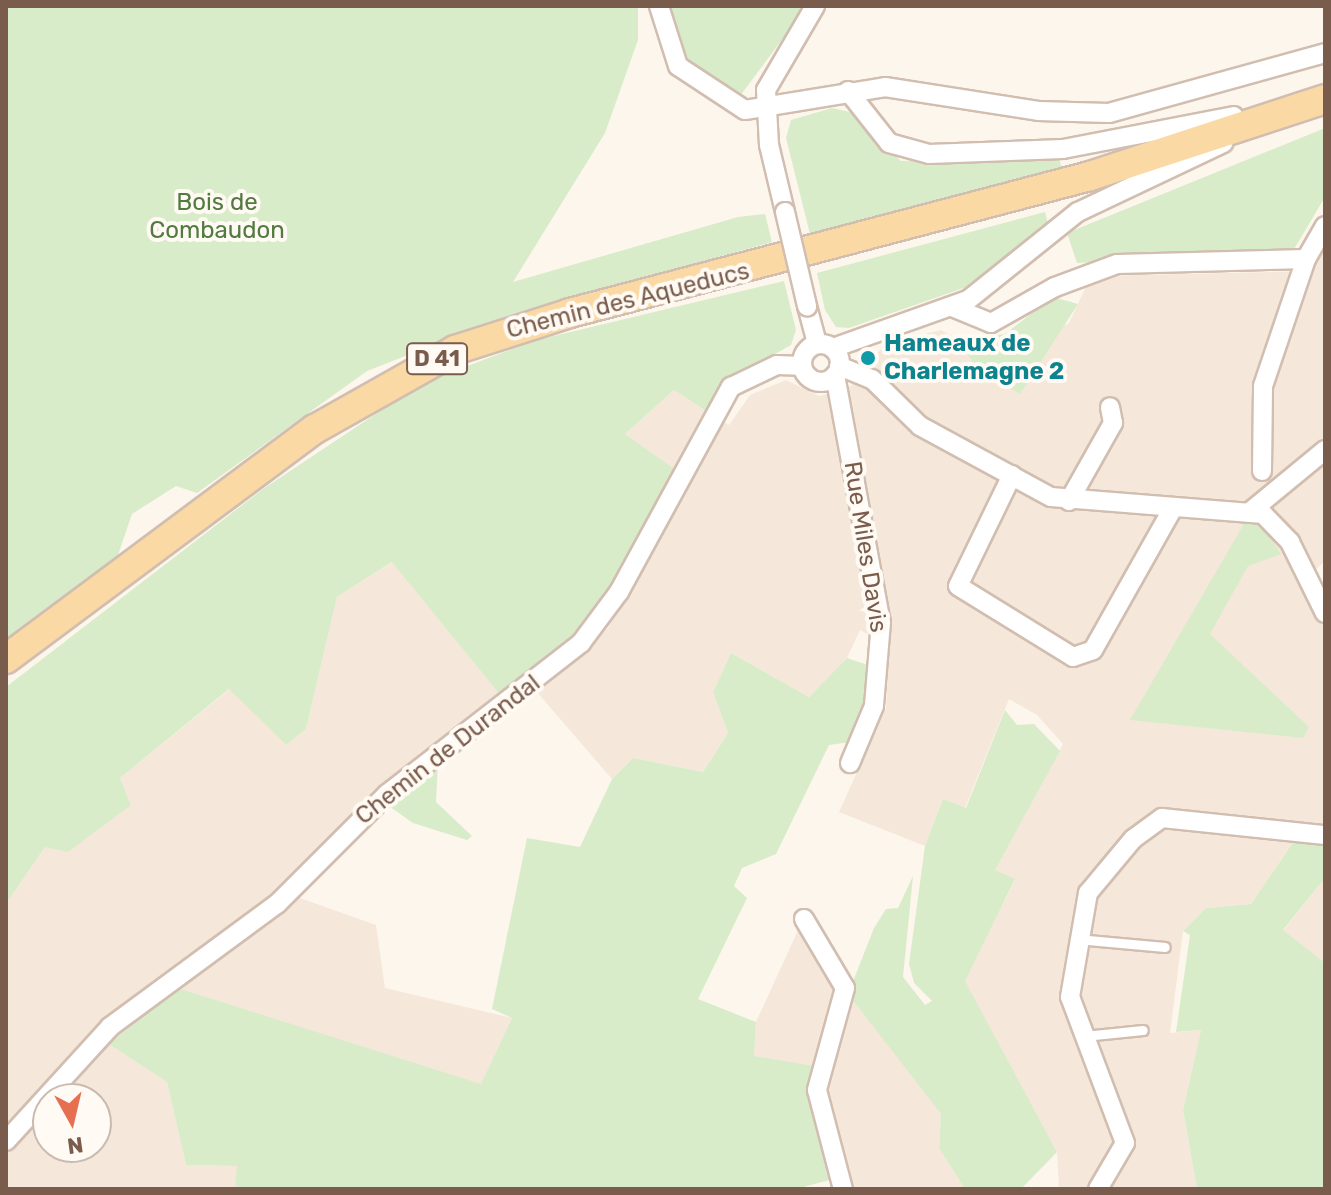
<!DOCTYPE html>
<style>
body{margin:0}
#map{position:relative;width:1331px;height:1195px;overflow:hidden;background:#fdf6ec;font-family:Rubik,sans-serif}
div>[style]{position:absolute}
[style*='--x']{left:calc(var(--x)*1px);top:calc(var(--y)*1px);width:calc(var(--w)*1px);rotate:calc(var(--a)*1deg)}
.residential>*{inset:0;background:#f5e8da}
.green>*{inset:0;background:#d8ecc9}
.roads{filter:drop-shadow(2px 0 #d1beb0) drop-shadow(-2px 0 #d1beb0) drop-shadow(0 2px #d1beb0) drop-shadow(0 -2px #d1beb0)}
.lane>*{height:9px;margin:-4.5px;padding:0 4.5px;transform-origin:4.5px;border-radius:4.5px;background:#fff}
.street>*{height:18px;margin:-9px;padding:0 9px;transform-origin:9px;border-radius:9px;background:#fff}
.street>.ring{margin:-9px;padding:0;box-sizing:content-box;background:none;border:18px solid #fff;border-radius:50%}
.primary>*{height:28px;margin:-14px;padding:0 14px;transform-origin:14px;border-radius:14px;background:#fbd9a5}
.bridges{filter:drop-shadow(2px 0 #d1beb0) drop-shadow(-2px 0 #d1beb0) drop-shadow(0 2px #d1beb0) drop-shadow(0 -2px #d1beb0)}
.street-bridge>*{height:18px;margin:-9px;padding:0 9px;transform-origin:9px;border-radius:9px;background:#fff}
.dots>*{width:22px;height:22px;translate:-50% -50%;box-sizing:border-box;border:4px solid #fffaf3;border-radius:50%}
span{translate:-50% -50%;white-space:nowrap;text-align:center;line-height:1.15;-webkit-text-stroke:8px #fffaf3;paint-order:stroke}
.shield-label span{padding:2px 6px;background:#fffaf3;border:2px solid;border-radius:6px;-webkit-text-stroke-width:0}
.shield-label{font-size:22px;color:#7a5c4d;font-weight:700}
.park-label{font-size:24px;color:#537a41}
.street-label{font-size:24px;color:#7a5c4d}
.culture-label{font-size:24px;color:#0d838f;font-weight:700}
.left{translate:0 -50%;text-align:left}
.frame{position:absolute;inset:0;border:8px solid #7a5c4d;pointer-events:none}
.north{position:absolute;left:32px;top:1083px;width:80px;height:80px;box-sizing:border-box;background:#fffaf3;border:2px solid #cabbb1;border-radius:50%;rotate:172deg;font-size:22px;font-weight:700;line-height:32px;text-align:center;color:#7a5c4d}
.north::after{content:'';display:block;margin:auto;width:28px;height:36px;background:#e76f51;clip-path:polygon(50% 0,100% 100%,50% 72%,0 100%)}
</style>
<div id="map">
<div class="residential">
<i style="clip-path:polygon(1325px 242px,1325px 561px,1311px 574px,1325px 597px,1325px 846px,1296px 838px,1251px 904px,1206px 908px,1183px 931px,1170px 1033px,1201px 1030px,1183px 1110px,1197px 1189px,1059px 1189px,1057px 1152px,964px 981px,1015px 880px,994px 871px,1063px 744px,1037px 715px,1009px 699px,965px 808px,943px 799px,925px 846px,839px 812px,886px 708px,889px 646px,860px 630px,847px 658px,809px 697px,731px 653px,713px 692px,728px 733px,703px 772px,633px 758px,612px 779px,536px 691px,608px 628px,692px 482px,624px 435px,674px 390px,729px 425px,750px 395px,786px 380px,819px 396px,848px 389px,885px 344px,941px 330px,960px 340px,974px 366px,1069px 323px,1091px 276px,1312px 271px)"></i>
<i style="clip-path:polygon(evenodd,393px 562px,501px 696px,379px 788px,283px 892px,376px 925px,385px 988px,512px 1018px,481px 1085px,178px 988px,110px 1044px,167px 1082px,186px 1165px,237px 1166px,298px 1189px,6px 1189px,6px 904px,45px 847px,131px 805px,120px 778px,230px 689px,286px 745px,306px 729px,337px 597px,393px 562px,48px 1099px,96px 1099px,96px 1147px,48px 1147px,48px 1099px)"></i>
<i style="clip-path:polygon(1325px 878px,1325px 963px,1283px 931px)"></i>
<i style="clip-path:polygon(800px 926px,941px 1114px,939px 1148px,965px 1189px,847px 1189px,827px 1128px,824px 1070px,754px 1056px,756px 1022px)"></i>
</div>
<div class="green">
<i style="clip-path:polygon(6px 6px,638px 6px,638px 40px,605px 133px,513px 282px,738px 217px,765px 214px,772px 242px,507px 316px,367px 371px,197px 493px,176px 486px,132px 514px,118px 555px,6px 641px)"></i>
<i style="clip-path:polygon(664px 6px,807px 6px,737px 100px,685px 64px)"></i>
<i style="clip-path:polygon(832px 108px,850px 112px,901px 161px,1058px 156px,1062px 168px,811px 238px,786px 138px,791px 120px)"></i>
<i style="clip-path:polygon(1325px 128px,1325px 197px,1293px 251px,1077px 263px,1067px 233px)"></i>
<i style="clip-path:polygon(1045px 212px,1048px 224px,975px 284px,849px 328px,836px 327px,825px 310px,817px 273px)"></i>
<i style="clip-path:polygon(784px 281px,796px 330px,791px 345px,734px 377px,708px 412px,674px 390px,625px 434px,680px 473px,577px 638px,501px 696px,392px 562px,337px 597px,306px 729px,286px 745px,229px 689px,120px 778px,131px 805px,68px 852px,45px 847px,6px 904px,6px 687px,263px 489px,421px 384px,533px 341px)"></i>
<i style="clip-path:polygon(1053px 297px,1078px 304px,1020px 394px,974px 366px,960px 340px,1005px 334px)"></i>
<i style="clip-path:polygon(1245px 522px,1263px 527px,1281px 554px,1248px 566px,1210px 634px,1309px 727px,1303px 738px,1130px 720px)"></i>
<i style="clip-path:polygon(731px 653px,809px 697px,847px 658px,868px 665px,869px 708px,851px 742px,829px 745px,776px 854px,742px 868px,734px 886px,747px 898px,698px 999px,756px 1022px,754px 1056px,814px 1066px,814px 1119px,833px 1179px,796px 1189px,252px 1189px,235px 1186px,237px 1166px,186px 1165px,167px 1082px,109px 1044px,178px 988px,481px 1084px,512px 1018px,492px 1009px,527px 838px,580px 847px,612px 779px,633px 758px,703px 772px,728px 733px,713px 692px)"></i>
<i style="clip-path:polygon(1005px 710px,1017px 725px,1034px 724px,1060px 751px,995px 870px,1015px 879px,965px 981px,1057px 1152px,1021px 1189px,965px 1189px,939px 1148px,941px 1114px,848px 994px,874px 928px,886px 909px,898px 908px,913px 876px,903px 977px,925px 1005px,932px 1001px,914px 983px,909px 964px,925px 846px,943px 799px,966px 808px)"></i>
<i style="clip-path:polygon(438px 762px,436px 802px,472px 836px,467px 840px,413px 823px,386px 804px)"></i>
<i style="clip-path:polygon(1296px 838px,1325px 846px,1325px 878px,1283px 930px,1325px 963px,1325px 1189px,1197px 1189px,1183px 1110px,1201px 1030px,1176px 1032px,1190px 935px,1183px 931px,1206px 908px,1251px 904px)"></i>
</div>
<div class="roads">
<div class="lane">
<i style="--x:1077;--y:939;--w:88;--a:5.2"></i>
<i style="--x:1084;--y:1036;--w:59;--a:-5.8"></i>
</div>
<div class="street">
<i style="--x:659;--y:6;--w:63;--a:72.4"></i>
<i style="--x:678;--y:66;--w:80;--a:33.3"></i>
<i style="--x:745;--y:110;--w:142;--a:-9.3"></i>
<i style="--x:885;--y:87;--w:155;--a:8.9"></i>
<i style="--x:1038;--y:111;--w:71;--a:1.6"></i>
<i style="--x:1109;--y:113;--w:224;--a:-15.5"></i>
<i style="--x:848;--y:91;--w:66;--a:51.7"></i>
<i style="--x:889;--y:143;--w:41;--a:15.4"></i>
<i style="--x:929;--y:154;--w:134;--a:-2.1"></i>
<i style="--x:1063;--y:149;--w:174;--a:-10.9"></i>
<i style="--x:785;--y:212;--w:69;--a:-103.4"></i>
<i style="--x:769;--y:145;--w:55;--a:-93.1"></i>
<i style="--x:766;--y:90;--w:97;--a:-59.7"></i>
<i style="--x:807;--y:306;--w:39;--a:75"></i>
<i style="--x:952;--y:307;--w:42;--a:22.3"></i>
<i style="--x:991;--y:323;--w:73;--a:-29.4"></i>
<i style="--x:1055;--y:287;--w:66;--a:-20.4"></i>
<i style="--x:1117;--y:264;--w:189;--a:-1.5"></i>
<i class="ring" style="left:802px;top:344px;width:20px;height:20px"></i>
<i style="--x:833;--y:348;--w:143;--a:-19.6"></i>
<i style="--x:968;--y:300;--w:141;--a:-38.7"></i>
<i style="--x:1078;--y:212;--w:161;--a:-25.4"></i>
<i style="--x:839;--y:366;--w:35;--a:22"></i>
<i style="--x:872;--y:379;--w:67;--a:44.4"></i>
<i style="--x:920;--y:426;--w:149;--a:28.5"></i>
<i style="--x:1051;--y:497;--w:213;--a:4.6"></i>
<i style="--x:1263;--y:514;--w:39;--a:46"></i>
<i style="--x:1290;--y:542;--w:79;--a:63.8"></i>
<i style="--x:835;--y:375;--w:251;--a:79.5"></i>
<i style="--x:881;--y:622;--w:84;--a:94.8"></i>
<i style="--x:874;--y:706;--w:62;--a:112.8"></i>
<i style="--x:1262;--y:471;--w:85;--a:-89.3"></i>
<i style="--x:1263;--y:386;--w:134;--a:-71.3"></i>
<i style="--x:1306;--y:259;--w:38;--a:-60"></i>
<i style="--x:1012;--y:475;--w:123;--a:115.9"></i>
<i style="--x:958;--y:586;--w:135;--a:31.7"></i>
<i style="--x:1073;--y:657;--w:21;--a:-19"></i>
<i style="--x:1093;--y:650;--w:163;--a:-60.6"></i>
<i style="--x:1069;--y:501;--w:90;--a:-60.6"></i>
<i style="--x:1113;--y:423;--w:16;--a:-101"></i>
<i style="--x:1251;--y:511;--w:96;--a:-39.5"></i>
<i style="--x:804;--y:919;--w:80;--a:59.3"></i>
<i style="--x:845;--y:988;--w:106;--a:105.4"></i>
<i style="--x:817;--y:1090;--w:102;--a:75.3"></i>
<i style="--x:6;--y:1141;--w:154;--a:-47.6"></i>
<i style="--x:110;--y:1027;--w:207;--a:-36.4"></i>
<i style="--x:277;--y:904;--w:156;--a:-45"></i>
<i style="--x:387;--y:794;--w:246;--a:-37.9"></i>
<i style="--x:581;--y:643;--w:64;--a:-53.3"></i>
<i style="--x:619;--y:592;--w:234;--a:-61.4"></i>
<i style="--x:731;--y:387;--w:51;--a:-25.6"></i>
<i style="--x:777;--y:365;--w:25;--a:2"></i>
<i style="--x:1098;--y:1189;--w:53;--a:-59.6"></i>
<i style="--x:1125;--y:1143;--w:156;--a:-110.6"></i>
<i style="--x:1070;--y:997;--w:106;--a:-80.2"></i>
<i style="--x:1088;--y:893;--w:70;--a:-50.2"></i>
<i style="--x:1133;--y:839;--w:36;--a:-36"></i>
<i style="--x:1162;--y:818;--w:164;--a:6"></i>
</div>
<div class="primary">
<i style="--x:6;--y:659;--w:385;--a:-36.7"></i>
<i style="--x:315;--y:429;--w:161;--a:-29.4"></i>
<i style="--x:455;--y:350;--w:121;--a:-17.8"></i>
<i style="--x:570;--y:313;--w:538;--a:-14.76"></i>
<i style="--x:1090;--y:176;--w:247;--a:-18.1"></i>
</div>
</div>
<div class="bridges">
<div class="street-bridge">
<i style="--x:785;--y:212;--w:97;--a:76.8"></i>
</div>
</div>
<div class="dots">
<i style="left:868px;top:358px;background:#0f9aa8"></i>
</div>
<div class="shield-label">
<span style="left:437px;top:359px">D 41</span>
</div>
<div class="park-label">
<span style="left:217px;top:217px">Bois de<br>Combaudon</span>
</div>
<div class="street-label">
<span style="left:628px;top:301px;rotate:-14deg">Chemin des Aqueducs</span>
<span style="left:865px;top:547px;rotate:81deg">Rue Miles Davis</span>
<span style="left:448px;top:750px;rotate:-38deg">Chemin de Durandal</span>
</div>
<div class="culture-label">
<span class="left" style="left:884px;top:358px">Hameaux de<br>Charlemagne 2</span>
</div>
<div class="frame"></div>
<div class="north">N</div>
</div>
